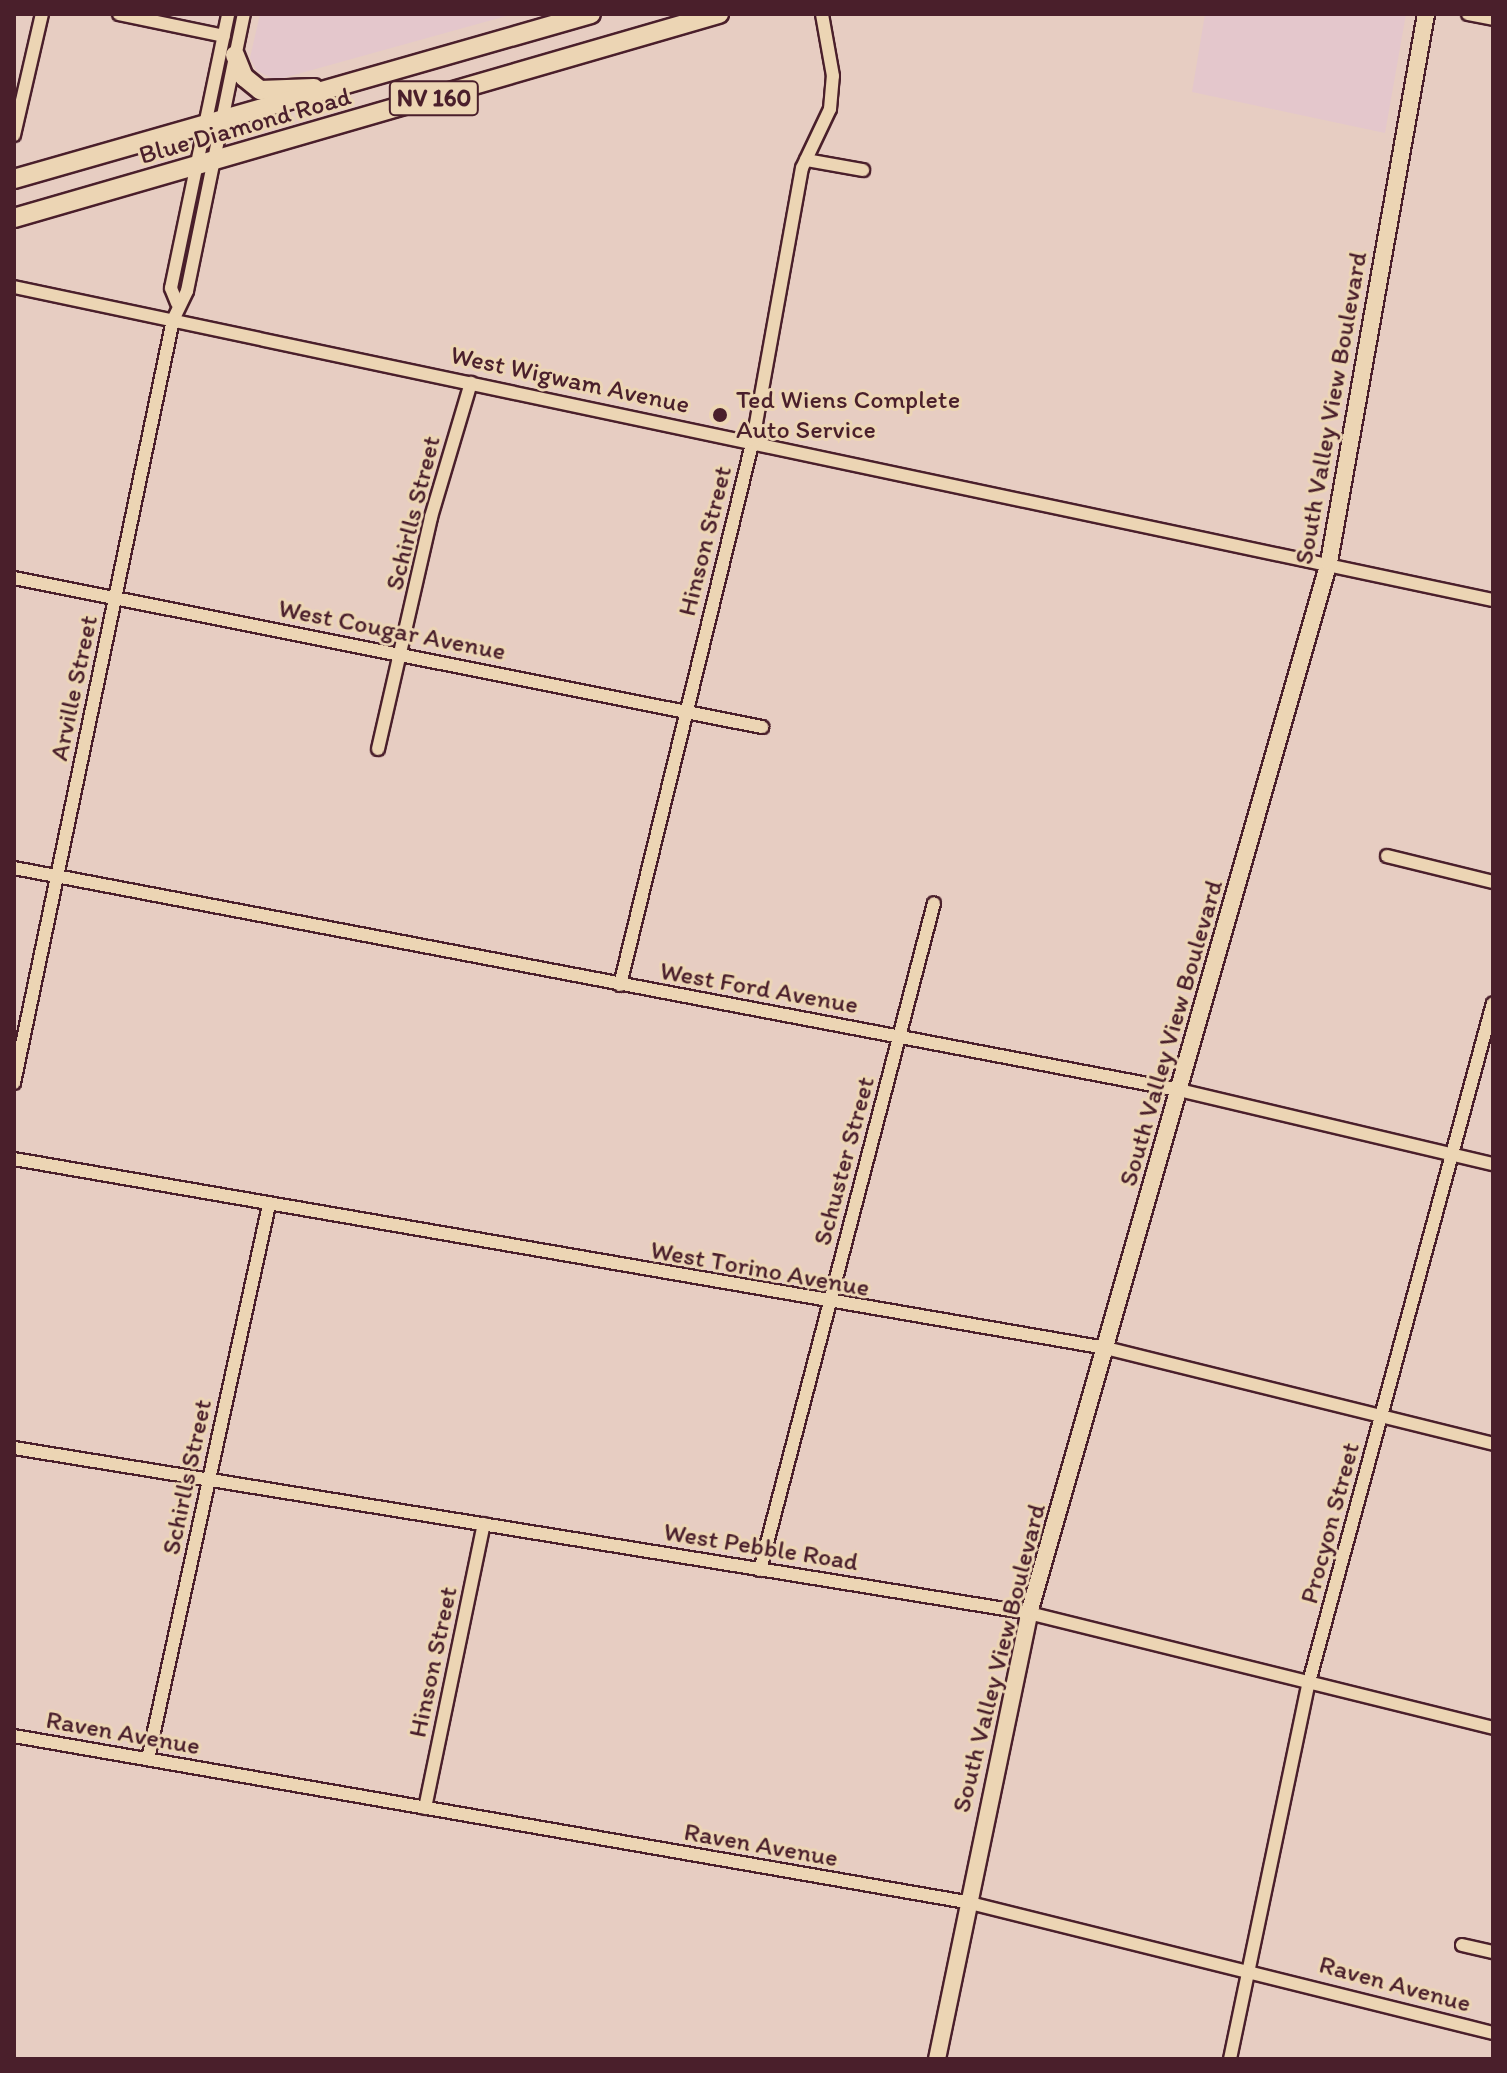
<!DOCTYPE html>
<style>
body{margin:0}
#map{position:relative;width:1507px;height:2073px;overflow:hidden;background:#e7cdc2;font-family:Itim,sans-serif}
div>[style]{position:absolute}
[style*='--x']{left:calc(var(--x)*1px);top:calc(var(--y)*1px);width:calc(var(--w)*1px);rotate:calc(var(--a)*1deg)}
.built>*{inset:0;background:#e4c7cc}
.roads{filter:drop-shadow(2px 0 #4a1f2b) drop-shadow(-2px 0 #4a1f2b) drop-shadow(0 2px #4a1f2b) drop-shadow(0 -2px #4a1f2b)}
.minor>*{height:12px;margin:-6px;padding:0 6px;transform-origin:6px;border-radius:6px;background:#ecd5b4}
.major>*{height:16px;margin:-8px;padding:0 8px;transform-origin:8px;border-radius:8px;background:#ecd5b4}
.highway>*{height:18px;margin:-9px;padding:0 9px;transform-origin:9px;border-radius:9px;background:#ecd5b4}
.dots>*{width:22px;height:22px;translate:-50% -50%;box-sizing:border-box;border:4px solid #ecd5b4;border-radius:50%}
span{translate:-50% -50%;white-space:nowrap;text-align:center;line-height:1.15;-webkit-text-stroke:6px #ecd5b4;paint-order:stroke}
.shield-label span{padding:2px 6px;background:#ecd5b4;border:2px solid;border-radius:6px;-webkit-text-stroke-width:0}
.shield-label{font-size:24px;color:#4a1f2b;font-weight:700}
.street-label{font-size:26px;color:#4a1f2b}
.poi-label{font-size:26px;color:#4a1f2b}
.left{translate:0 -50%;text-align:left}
.frame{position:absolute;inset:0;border:16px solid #4a1f2b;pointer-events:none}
</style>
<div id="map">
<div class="built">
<i style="clip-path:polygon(260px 14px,514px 14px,276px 80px,257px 71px,250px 58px)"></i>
<i style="clip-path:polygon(1205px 14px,1406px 14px,1385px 133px,1192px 92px)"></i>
</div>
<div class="roads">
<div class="minor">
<i style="--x:119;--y:14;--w:107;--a:11.8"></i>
<i style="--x:1468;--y:14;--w:25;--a:11"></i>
<i style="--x:14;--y:135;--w:124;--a:-77"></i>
<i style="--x:806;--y:160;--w:58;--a:10"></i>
<i style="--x:14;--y:287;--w:1512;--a:11.95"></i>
<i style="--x:177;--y:303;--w:16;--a:-112"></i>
<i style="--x:171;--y:288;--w:280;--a:-78.2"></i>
<i style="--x:14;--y:578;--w:763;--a:11.27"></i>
<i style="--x:378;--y:749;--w:238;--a:-77.1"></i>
<i style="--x:431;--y:517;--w:140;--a:-73.4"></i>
<i style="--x:1387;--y:856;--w:109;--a:13.8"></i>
<i style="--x:14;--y:868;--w:1186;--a:10.79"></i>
<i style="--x:1179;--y:1090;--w:323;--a:13.3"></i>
<i style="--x:620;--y:985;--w:561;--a:-76.29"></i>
<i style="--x:753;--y:440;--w:276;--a:-79.8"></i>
<i style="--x:802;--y:168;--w:65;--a:-64.6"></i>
<i style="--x:830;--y:109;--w:33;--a:-85"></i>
<i style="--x:833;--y:76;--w:63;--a:-100.1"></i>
<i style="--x:14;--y:1083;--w:779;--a:-78.23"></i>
<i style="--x:173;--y:320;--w:32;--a:-64"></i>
<i style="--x:187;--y:291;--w:283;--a:-78.4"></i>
<i style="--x:14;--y:1159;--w:1108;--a:9.82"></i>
<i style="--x:1106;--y:1348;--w:399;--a:13.9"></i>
<i style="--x:14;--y:1448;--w:1028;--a:9.23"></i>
<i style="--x:1029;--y:1613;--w:478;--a:13.9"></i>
<i style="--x:760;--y:1570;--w:689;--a:-75.38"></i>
<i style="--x:14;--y:1736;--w:966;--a:9.89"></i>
<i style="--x:966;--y:1902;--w:543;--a:13.96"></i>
<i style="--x:148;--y:1759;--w:567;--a:-77.68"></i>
<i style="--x:425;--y:1808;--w:290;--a:-78.3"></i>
<i style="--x:1462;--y:1945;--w:32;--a:13"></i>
<i style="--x:1230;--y:2059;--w:385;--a:-78.2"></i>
<i style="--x:1309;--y:1682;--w:703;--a:-74.84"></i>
</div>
<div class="major">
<i style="--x:937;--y:2059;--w:455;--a:-78.3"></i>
<i style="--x:1029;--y:1613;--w:1093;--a:-74.07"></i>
<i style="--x:1329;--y:562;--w:557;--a:-79.96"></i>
</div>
<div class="highway">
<i style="--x:235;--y:55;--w:24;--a:68"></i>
<i style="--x:244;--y:77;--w:21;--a:39"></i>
<i style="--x:260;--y:90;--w:54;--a:-2.1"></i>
<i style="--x:14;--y:179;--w:600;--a:-15.96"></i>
<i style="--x:14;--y:218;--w:734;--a:-16.14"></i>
</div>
</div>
<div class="dots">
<i style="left:720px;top:415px;background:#4a1f2b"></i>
</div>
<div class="shield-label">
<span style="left:434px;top:98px">NV 160</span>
</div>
<div class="street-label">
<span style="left:245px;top:126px;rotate:-16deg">Blue Diamond Road</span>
<span style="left:570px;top:380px;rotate:12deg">West Wigwam Avenue</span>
<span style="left:1331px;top:408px;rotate:-80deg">South Valley View Boulevard</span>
<span style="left:413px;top:513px;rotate:-76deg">Schirlls Street</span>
<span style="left:705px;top:541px;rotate:-76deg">Hinson Street</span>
<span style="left:392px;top:630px;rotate:11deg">West Cougar Avenue</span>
<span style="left:74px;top:688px;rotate:-78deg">Arville Street</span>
<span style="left:759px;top:988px;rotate:10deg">West Ford Avenue</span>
<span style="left:1171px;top:1033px;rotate:-74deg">South Valley View Boulevard</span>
<span style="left:844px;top:1161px;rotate:-75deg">Schuster Street</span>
<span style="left:760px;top:1269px;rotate:10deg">West Torino Avenue</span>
<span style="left:187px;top:1477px;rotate:-78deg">Schirlls Street</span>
<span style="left:1330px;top:1523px;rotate:-75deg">Procyon Street</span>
<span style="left:761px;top:1547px;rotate:9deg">West Pebble Road</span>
<span style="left:999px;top:1658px;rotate:-76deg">South Valley View Boulevard</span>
<span style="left:433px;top:1662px;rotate:-78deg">Hinson Street</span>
<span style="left:123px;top:1733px;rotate:10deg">Raven Avenue</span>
<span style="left:761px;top:1845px;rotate:10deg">Raven Avenue</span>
<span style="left:1395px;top:1984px;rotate:15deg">Raven Avenue</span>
</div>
<div class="poi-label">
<span class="left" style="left:736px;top:415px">Ted Wiens Complete<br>Auto Service</span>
</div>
<div class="frame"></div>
</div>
